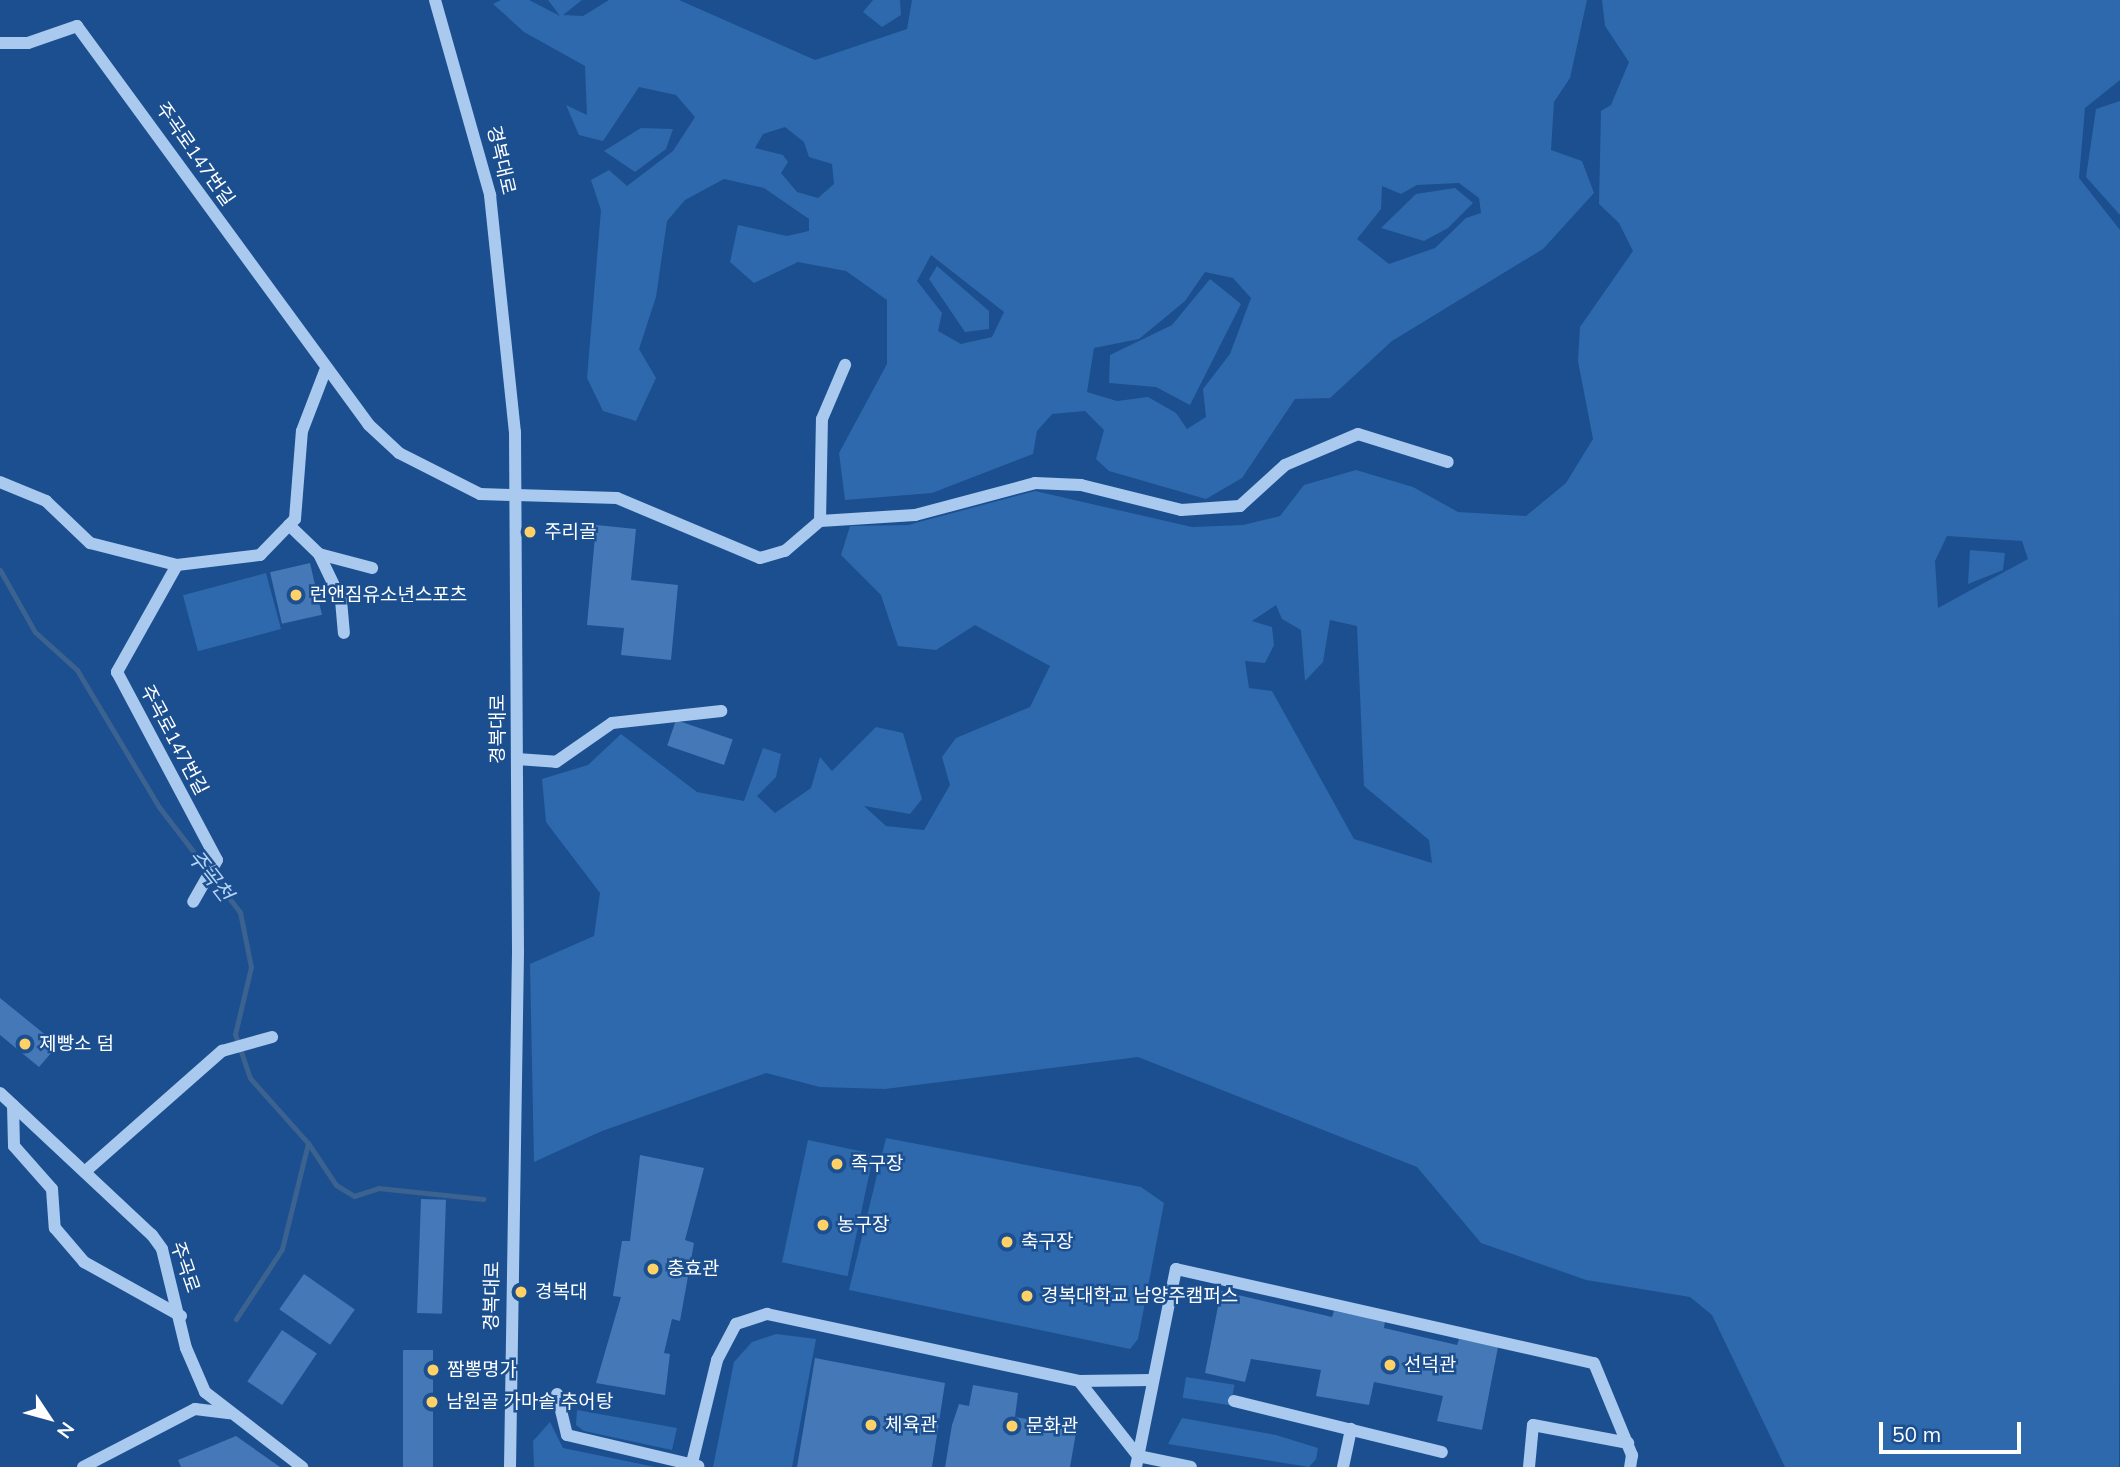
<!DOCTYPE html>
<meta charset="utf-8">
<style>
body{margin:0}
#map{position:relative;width:2120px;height:1467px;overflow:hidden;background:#1b4f8f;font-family:Mulish,"Noto Sans KR",sans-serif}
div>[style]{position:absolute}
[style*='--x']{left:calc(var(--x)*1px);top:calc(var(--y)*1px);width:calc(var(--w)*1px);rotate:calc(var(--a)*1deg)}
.green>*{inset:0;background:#2e69ad;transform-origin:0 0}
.stream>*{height:5px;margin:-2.5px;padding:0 2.5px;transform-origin:2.5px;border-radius:2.5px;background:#3c6290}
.building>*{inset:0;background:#4478b7;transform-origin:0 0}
.minor>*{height:12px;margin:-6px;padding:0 6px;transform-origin:6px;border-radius:6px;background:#a9c9ee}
.dots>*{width:19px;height:19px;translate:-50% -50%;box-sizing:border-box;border:4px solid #1b4f8f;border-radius:50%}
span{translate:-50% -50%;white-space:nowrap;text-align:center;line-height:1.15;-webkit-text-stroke:5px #1b4f8f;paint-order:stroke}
.street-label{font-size:19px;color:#fff}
.poi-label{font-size:19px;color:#fff}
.left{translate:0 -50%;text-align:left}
.water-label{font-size:21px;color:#b5d3f5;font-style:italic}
.north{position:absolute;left:14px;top:1383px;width:70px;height:70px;-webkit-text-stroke:5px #1b4f8f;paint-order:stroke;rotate:126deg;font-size:19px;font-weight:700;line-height:28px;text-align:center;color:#fff}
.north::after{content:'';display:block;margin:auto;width:24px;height:32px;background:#fff;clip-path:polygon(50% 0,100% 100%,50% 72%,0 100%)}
.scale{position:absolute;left:1879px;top:1422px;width:142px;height:32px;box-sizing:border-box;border:4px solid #fff;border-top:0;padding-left:9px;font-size:21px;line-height:24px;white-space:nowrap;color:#fff;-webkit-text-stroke:5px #1b4f8f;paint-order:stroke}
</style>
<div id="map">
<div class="green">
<i style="clip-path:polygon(evenodd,501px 0,529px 0,560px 16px,548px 0,582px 0,563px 15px,583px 16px,609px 0,679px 0,815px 60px,907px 29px,912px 0,1587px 0,1570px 78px,1554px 102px,1551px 150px,1582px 161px,1594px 193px,1543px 249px,1392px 341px,1330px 398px,1295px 399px,1242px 478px,1206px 499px,1109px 471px,1096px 459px,1104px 430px,1085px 411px,1052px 414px,1037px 431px,1033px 454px,932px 493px,845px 500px,839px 453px,887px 364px,887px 300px,846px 271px,798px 262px,754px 283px,730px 262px,738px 225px,787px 236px,809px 231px,809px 219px,764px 188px,724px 179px,685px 200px,667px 221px,656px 297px,639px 349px,656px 378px,636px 421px,603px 411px,587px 378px,601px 210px,591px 180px,609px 170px,627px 186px,673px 151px,695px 117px,676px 95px,639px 87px,603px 141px,579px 135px,566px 105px,587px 115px,585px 66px,524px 32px,493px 4px,501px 0,785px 127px,804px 142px,809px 157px,832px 164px,834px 184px,818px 198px,797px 192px,781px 173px,788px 162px,783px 155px,755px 148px,763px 134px,785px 127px,501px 0,1459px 183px,1479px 198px,1481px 213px,1466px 218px,1435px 248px,1389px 264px,1357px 239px,1381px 209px,1382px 186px,1401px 194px,1417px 185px,1459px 183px,501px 0,931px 255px,1004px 312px,992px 337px,961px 344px,938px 331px,942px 313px,917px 281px,931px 255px,501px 0,1205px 272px,1233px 278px,1251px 298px,1230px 354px,1203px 389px,1206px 417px,1187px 429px,1176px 413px,1148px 397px,1117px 401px,1087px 392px,1094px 348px,1139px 339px,1185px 301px,1205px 272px)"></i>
<i style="clip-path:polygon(873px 0,900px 0,901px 15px,882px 27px,863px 12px)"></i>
<i style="clip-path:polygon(evenodd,1602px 0,2120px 0,2120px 80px,2085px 108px,2079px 178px,2120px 230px,2119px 1467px,1785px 1467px,1712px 1315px,1690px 1297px,1586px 1280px,1481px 1243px,1417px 1167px,1138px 1057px,885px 1089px,820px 1087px,766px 1073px,602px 1131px,534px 1162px,530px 964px,594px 936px,600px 893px,546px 822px,542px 779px,588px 765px,621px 734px,697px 792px,744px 801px,763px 748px,781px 754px,776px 777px,757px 796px,775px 813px,811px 788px,820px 757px,832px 771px,876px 727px,903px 733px,922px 799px,910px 814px,864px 806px,886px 826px,924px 830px,950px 785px,942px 757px,956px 738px,1030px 707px,1050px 666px,975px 625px,936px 650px,898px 646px,881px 595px,841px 555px,850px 526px,908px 525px,1035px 491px,1192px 527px,1243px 525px,1280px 516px,1304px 485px,1356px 470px,1413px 487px,1458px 512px,1526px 516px,1566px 483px,1593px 439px,1578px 361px,1580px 327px,1633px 251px,1619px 223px,1599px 204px,1601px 111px,1611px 105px,1629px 62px,1605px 26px,1602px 0,1947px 536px,2022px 541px,2028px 559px,1938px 608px,1935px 561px,1947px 536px,1602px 0,1276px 605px,1282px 619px,1301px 630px,1305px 681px,1323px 662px,1330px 620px,1357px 626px,1364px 786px,1429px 840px,1432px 863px,1354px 839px,1272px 691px,1249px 688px,1245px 661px,1265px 663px,1274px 645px,1272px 627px,1252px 621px,1276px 605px)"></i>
<i style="clip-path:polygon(2120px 101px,2120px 215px,2086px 177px,2096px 109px)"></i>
<i style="clip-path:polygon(641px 128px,673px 129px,666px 149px,635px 172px,604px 151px)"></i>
<i style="clip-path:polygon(1455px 188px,1473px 203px,1448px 228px,1424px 241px,1381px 228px,1416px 194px)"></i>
<i style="clip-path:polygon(937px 266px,989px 311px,989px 329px,965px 332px,929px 279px)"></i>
<i style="clip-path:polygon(1210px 279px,1241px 304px,1190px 405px,1156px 387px,1109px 383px,1110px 355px,1172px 325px)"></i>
<i style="clip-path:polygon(1970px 550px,2005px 553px,2003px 570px,1968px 584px)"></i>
<i style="left:266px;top:573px;width:58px;height:86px;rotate:75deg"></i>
<i style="clip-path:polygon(886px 1138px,1141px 1187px,1164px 1203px,1138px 1339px,1130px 1349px,849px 1290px)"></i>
<i style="left:808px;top:1140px;width:67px;height:125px;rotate:12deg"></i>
<i style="clip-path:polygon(776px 1334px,816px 1339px,792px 1467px,713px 1467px,734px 1362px,752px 1342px)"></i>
<i style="left:1186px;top:1377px;width:49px;height:21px;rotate:9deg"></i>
<i style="clip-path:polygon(577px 1410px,677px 1428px,672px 1450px,584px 1431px,576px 1425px)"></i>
<i style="clip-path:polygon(1182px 1418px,1276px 1435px,1318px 1448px,1316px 1459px,1309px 1467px,1168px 1444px)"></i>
<i style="clip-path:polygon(550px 1422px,563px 1448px,655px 1467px,534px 1467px,533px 1441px)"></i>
</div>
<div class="stream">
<i style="--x:0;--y:570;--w:71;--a:60.6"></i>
<i style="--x:35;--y:632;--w:57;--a:42.1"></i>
<i style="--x:77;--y:670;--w:160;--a:59.1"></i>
<i style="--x:159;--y:807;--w:133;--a:52.4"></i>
<i style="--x:240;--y:912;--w:56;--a:78.7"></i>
<i style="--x:251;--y:967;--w:69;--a:103.4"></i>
<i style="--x:235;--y:1034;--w:46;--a:71.2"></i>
<i style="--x:250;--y:1078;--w:87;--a:48.3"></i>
<i style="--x:308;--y:1143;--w:109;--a:103.8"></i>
<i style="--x:282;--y:1249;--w:84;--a:123.3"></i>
<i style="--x:308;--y:1143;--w:50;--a:56.3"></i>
<i style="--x:336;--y:1185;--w:21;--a:31"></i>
<i style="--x:354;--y:1196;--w:25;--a:-18"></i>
<i style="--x:378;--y:1188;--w:106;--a:6"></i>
</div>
<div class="building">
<i style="clip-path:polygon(596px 525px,636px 529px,631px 580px,678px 585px,671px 660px,621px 655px,624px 628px,587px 625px)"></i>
<i style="left:310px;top:563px;width:53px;height:41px;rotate:77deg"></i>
<i style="left:676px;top:720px;width:60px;height:27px;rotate:19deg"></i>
<i style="clip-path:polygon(0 998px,58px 1045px,39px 1067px,0 1035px)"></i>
<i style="clip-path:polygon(640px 1155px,704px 1168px,685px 1240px,694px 1243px,680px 1321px,672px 1319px,664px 1353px,670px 1354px,665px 1395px,596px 1383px,621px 1297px,613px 1296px,622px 1241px,630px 1241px)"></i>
<i style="left:421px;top:1199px;width:25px;height:114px;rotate:2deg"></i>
<i style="left:304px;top:1274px;width:62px;height:43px;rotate:35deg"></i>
<i style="clip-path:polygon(1221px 1291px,1332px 1317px,1334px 1311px,1385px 1321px,1384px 1328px,1457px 1345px,1459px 1339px,1498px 1347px,1482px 1430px,1437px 1421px,1443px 1396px,1374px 1382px,1369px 1405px,1316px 1396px,1321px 1370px,1251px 1359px,1245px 1382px,1205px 1373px)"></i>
<i style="left:282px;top:1330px;width:42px;height:62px;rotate:34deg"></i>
<i style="left:433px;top:1350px;width:117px;height:30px;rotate:90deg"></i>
<i style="clip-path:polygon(815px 1358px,945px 1383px,932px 1467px,797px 1467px)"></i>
<i style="clip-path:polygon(973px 1385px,1018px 1393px,1015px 1417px,1077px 1427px,1070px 1467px,945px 1467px,952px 1425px,959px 1404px,969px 1406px)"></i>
<i style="clip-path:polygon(236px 1436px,280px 1467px,181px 1467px,178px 1460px)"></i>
</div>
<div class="minor">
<i style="--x:435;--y:0;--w:203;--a:74.2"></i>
<i style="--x:490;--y:195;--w:238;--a:84"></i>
<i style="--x:515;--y:432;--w:520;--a:89.67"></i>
<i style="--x:518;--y:952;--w:515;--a:90.89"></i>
<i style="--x:0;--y:43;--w:28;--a:0"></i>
<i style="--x:28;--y:43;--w:52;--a:-19.1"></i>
<i style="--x:77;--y:26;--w:494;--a:53.8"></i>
<i style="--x:369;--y:425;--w:41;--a:43"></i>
<i style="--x:399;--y:453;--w:91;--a:26.8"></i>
<i style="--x:480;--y:494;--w:137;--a:1.7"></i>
<i style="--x:617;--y:498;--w:155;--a:22.8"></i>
<i style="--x:760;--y:558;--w:26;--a:-16"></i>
<i style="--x:785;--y:551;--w:46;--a:-40.6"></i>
<i style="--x:820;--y:521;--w:95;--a:-3.6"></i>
<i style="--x:915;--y:515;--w:124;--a:-14.9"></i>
<i style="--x:1035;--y:483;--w:46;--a:2.5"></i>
<i style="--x:1081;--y:485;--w:103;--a:14"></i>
<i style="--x:1181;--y:510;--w:59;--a:-3.9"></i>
<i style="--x:1240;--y:506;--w:61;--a:-42.3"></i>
<i style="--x:1285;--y:465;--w:79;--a:-23"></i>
<i style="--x:1358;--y:434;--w:94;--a:17.3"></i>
<i style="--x:0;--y:482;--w:50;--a:22.4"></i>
<i style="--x:46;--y:501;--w:61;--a:43.7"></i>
<i style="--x:90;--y:543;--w:90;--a:14.2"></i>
<i style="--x:177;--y:565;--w:84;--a:-6.9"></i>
<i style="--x:260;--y:555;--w:50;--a:-45.8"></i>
<i style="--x:295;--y:519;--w:88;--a:-85.5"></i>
<i style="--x:302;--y:431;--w:64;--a:-69"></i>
<i style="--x:820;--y:521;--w:102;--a:-88.9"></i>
<i style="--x:822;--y:419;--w:59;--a:-66.9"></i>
<i style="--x:289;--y:525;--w:42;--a:44"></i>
<i style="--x:319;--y:554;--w:55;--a:14.8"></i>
<i style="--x:319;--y:554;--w:51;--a:64.4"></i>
<i style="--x:341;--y:600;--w:33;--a:85"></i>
<i style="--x:177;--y:565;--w:123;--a:119.3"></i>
<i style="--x:117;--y:672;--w:213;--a:62"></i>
<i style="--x:217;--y:860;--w:48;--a:119.7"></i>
<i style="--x:517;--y:759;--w:39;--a:4"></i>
<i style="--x:556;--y:762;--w:68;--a:-34.9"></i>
<i style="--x:612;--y:723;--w:110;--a:-6.3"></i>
<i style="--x:0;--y:1093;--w:208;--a:43.1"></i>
<i style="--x:152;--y:1235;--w:17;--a:54"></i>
<i style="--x:162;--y:1249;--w:102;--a:76.4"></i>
<i style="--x:186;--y:1348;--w:48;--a:66.6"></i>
<i style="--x:205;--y:1392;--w:123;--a:37.7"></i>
<i style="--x:13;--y:1105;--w:41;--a:88.6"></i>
<i style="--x:14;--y:1146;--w:57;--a:48.5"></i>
<i style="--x:52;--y:1189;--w:39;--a:86"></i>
<i style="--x:55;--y:1228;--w:45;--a:49.5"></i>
<i style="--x:84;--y:1262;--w:111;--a:29.1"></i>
<i style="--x:88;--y:1169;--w:179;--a:-41.4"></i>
<i style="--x:222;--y:1051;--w:52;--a:-15.6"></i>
<i style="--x:1079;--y:1381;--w:95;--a:51.8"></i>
<i style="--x:1138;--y:1456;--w:54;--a:11.7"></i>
<i style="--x:557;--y:1394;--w:42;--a:76.3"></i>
<i style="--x:567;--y:1435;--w:135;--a:13.3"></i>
<i style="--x:1234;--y:1401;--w:214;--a:13.8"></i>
<i style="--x:83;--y:1467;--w:126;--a:-27.4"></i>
<i style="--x:195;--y:1409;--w:35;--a:7"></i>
<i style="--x:691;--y:1467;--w:110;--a:-76.3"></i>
<i style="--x:717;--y:1360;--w:41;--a:-62.2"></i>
<i style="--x:736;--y:1324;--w:33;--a:-18"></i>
<i style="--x:767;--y:1314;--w:319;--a:12.1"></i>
<i style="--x:1079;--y:1381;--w:73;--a:-0.8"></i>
<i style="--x:1136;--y:1467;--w:202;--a:-78.6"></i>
<i style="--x:1176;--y:1269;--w:428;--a:12.7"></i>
<i style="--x:1594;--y:1363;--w:100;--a:67.6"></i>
<i style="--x:1632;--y:1455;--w:12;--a:99"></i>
<i style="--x:1343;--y:1467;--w:39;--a:-78"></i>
<i style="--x:1529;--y:1467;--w:42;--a:-84.6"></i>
<i style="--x:1533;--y:1425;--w:97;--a:10.7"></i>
</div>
<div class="dots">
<i style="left:530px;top:532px;background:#ffd166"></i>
<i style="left:296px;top:595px;background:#ffd166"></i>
<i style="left:25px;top:1044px;background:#ffd166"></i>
<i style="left:837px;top:1164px;background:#ffd166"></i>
<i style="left:823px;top:1225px;background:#ffd166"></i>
<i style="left:1007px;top:1242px;background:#ffd166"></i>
<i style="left:653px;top:1269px;background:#ffd166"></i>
<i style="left:521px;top:1292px;background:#ffd166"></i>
<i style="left:1027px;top:1296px;background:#ffd166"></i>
<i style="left:1390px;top:1365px;background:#ffd166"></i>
<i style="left:433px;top:1370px;background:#ffd166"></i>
<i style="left:432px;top:1402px;background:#ffd166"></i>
<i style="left:871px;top:1425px;background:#ffd166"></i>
<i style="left:1012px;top:1426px;background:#ffd166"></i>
</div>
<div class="street-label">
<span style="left:195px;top:154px;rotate:55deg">주곡로147번길</span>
<span style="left:501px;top:160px;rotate:77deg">경복대로</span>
<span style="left:498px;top:729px;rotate:-90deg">경복대로</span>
<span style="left:174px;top:740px;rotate:62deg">주곡로147번길</span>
<span style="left:185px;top:1267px;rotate:71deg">주곡로</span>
<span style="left:492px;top:1296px;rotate:-89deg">경복대로</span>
</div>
<div class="poi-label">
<span class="left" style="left:544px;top:532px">주리골</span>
<span class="left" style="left:310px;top:595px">런앤짐유소년스포츠</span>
<span class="left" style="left:39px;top:1044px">제빵소 덤</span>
<span class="left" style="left:851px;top:1164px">족구장</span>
<span class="left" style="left:837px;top:1225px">농구장</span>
<span class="left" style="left:1021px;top:1242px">축구장</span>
<span class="left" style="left:667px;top:1269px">충효관</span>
<span class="left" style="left:535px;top:1292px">경복대</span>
<span class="left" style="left:1041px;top:1296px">경복대학교 남양주캠퍼스</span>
<span class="left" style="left:1404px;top:1365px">선덕관</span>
<span class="left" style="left:447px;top:1370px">짬뽕명가</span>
<span class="left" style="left:446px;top:1402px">남원골 가마솥 추어탕</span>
<span class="left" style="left:885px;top:1425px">체육관</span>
<span class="left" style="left:1026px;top:1426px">문화관</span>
</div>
<div class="water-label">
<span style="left:211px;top:875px;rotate:52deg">주곡천</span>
</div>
<div class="north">N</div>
<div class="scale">50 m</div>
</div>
